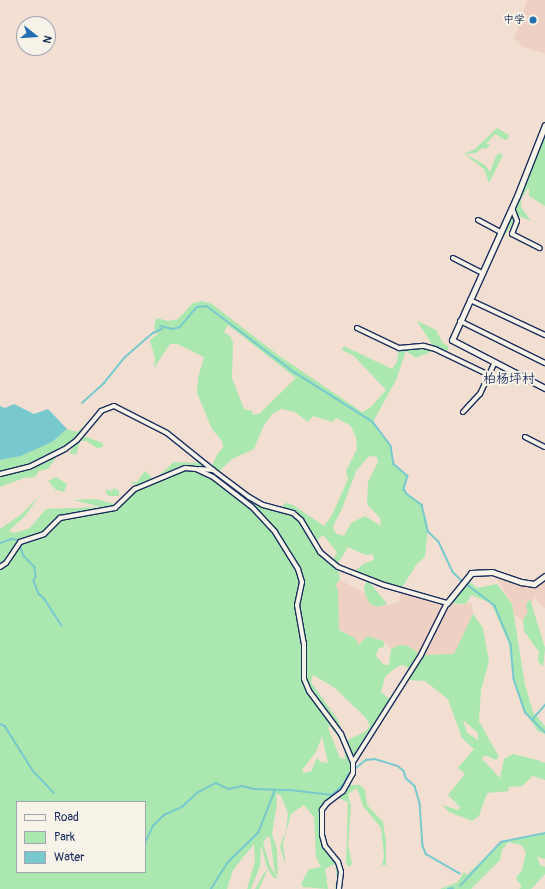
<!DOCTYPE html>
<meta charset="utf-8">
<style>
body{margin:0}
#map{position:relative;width:545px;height:889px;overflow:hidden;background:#f2dfd2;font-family:Pangolin,"LXGW WenKai TC",sans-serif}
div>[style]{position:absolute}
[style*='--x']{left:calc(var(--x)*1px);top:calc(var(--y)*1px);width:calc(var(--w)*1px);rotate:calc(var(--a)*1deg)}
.built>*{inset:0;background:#efd1c3}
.green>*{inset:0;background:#aae8af}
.water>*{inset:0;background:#78c9ce}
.stream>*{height:1.5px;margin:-0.75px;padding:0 0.75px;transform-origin:0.75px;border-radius:0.75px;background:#78c9ce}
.roads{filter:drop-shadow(1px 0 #1b2f5e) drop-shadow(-1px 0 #1b2f5e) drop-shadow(0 1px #1b2f5e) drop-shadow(0 -1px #1b2f5e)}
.minor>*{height:4px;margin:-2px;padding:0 2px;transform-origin:2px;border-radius:2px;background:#f7f3e8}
.tertiary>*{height:5px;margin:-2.5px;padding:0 2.5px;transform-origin:2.5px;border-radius:2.5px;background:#f7f3e8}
.dots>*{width:11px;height:11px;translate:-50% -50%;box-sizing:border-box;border:2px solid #f7f3e8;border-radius:50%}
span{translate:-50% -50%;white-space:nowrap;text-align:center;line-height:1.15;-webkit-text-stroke:4px #f7f3e8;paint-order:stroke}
.poi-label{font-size:11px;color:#1b2f5e}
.right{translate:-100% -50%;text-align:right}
.quarter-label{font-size:13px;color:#1b2f5e}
.legend{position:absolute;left:16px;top:801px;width:130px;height:72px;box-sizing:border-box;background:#f7f3e8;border:1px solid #9fa5b1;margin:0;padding:5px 7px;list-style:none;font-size:12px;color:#1b2f5e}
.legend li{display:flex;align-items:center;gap:8px;height:20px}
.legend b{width:20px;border:1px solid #9fa5b1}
.north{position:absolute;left:16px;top:16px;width:40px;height:40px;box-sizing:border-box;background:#f7f3e8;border:1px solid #9fa5b1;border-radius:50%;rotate:107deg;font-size:11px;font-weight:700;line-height:16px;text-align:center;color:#1b2f5e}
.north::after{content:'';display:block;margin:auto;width:14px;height:18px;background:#1f6fb2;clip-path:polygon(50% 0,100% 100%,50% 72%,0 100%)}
</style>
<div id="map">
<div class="built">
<i style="clip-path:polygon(527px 0,545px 0,545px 54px,523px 47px,514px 39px)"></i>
<i style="clip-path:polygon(492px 572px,533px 584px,545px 576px,545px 608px,538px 603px,536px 597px,531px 602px,529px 599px,527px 604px,528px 612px,523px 620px,514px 615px,512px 604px)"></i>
<i style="clip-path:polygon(340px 580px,365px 593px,377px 607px,399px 602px,401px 589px,458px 605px,472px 603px,473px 614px,455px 654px,450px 656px,421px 655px,408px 646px,391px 649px,383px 641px,367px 636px,359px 645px,346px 633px,339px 630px,338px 590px,335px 585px)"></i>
</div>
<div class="green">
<i style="clip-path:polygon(545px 125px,545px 206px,529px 196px,529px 187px,521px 199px,521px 207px,531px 221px,517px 215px,503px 239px,501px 232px)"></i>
<i style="clip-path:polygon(497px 128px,509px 135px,508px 139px,505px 140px,495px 134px,486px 144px,490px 144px,486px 149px,482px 148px,476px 153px,465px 154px,485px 165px,490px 172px,496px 156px,499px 153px,503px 155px,489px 183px,484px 169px,464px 154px,475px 149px)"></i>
<i style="clip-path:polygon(evenodd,202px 301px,212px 304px,278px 355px,362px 412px,370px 408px,386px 390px,354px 356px,342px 350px,344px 346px,392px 369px,397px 362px,399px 348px,410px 345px,435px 349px,417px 321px,436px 330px,443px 343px,449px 347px,445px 354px,435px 350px,416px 358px,406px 351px,396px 380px,373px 422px,391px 446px,394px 464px,408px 476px,404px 489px,407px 494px,422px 505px,428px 526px,425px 557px,416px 565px,401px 589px,368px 580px,387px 604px,378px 607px,370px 604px,366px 596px,364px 587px,368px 579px,353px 573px,363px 564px,374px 560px,373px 554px,366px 555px,348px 547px,338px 563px,333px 560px,337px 552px,323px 535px,315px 543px,320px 552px,338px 567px,340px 580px,335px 585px,338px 589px,339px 630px,355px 638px,359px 645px,367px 636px,383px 641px,385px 646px,378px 649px,376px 656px,384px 665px,389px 665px,391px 649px,400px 645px,408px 646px,421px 655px,454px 654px,473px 614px,483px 628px,489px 661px,481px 690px,479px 721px,499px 757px,496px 760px,485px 755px,482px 759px,500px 778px,504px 759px,513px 754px,537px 760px,545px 763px,545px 780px,533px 776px,522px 786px,508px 787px,509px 791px,487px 793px,479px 816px,472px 821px,449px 812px,442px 805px,459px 810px,460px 807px,448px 795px,465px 774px,458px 768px,474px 749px,462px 738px,448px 699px,425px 681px,405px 680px,411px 669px,402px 665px,395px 668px,385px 677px,381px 692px,392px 701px,353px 762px,353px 773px,347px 785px,360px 785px,365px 790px,367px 805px,383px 822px,386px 840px,386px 865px,382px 865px,384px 856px,381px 828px,363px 806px,357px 788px,348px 794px,351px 806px,348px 845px,352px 863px,350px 867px,346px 864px,348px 802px,335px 797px,322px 810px,325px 846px,338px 862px,341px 872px,339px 889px,335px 889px,337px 878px,335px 864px,325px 869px,328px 889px,303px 887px,301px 884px,309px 869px,321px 867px,316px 857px,314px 817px,304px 805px,291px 814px,283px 844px,286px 867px,280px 846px,286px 831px,288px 813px,281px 796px,276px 794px,277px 803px,272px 834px,277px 849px,278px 875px,275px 873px,270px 837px,267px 837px,263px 843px,270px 866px,278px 879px,273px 877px,267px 867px,261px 845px,260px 866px,251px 889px,247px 889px,255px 861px,254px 844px,233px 870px,227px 889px,0 889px,0 529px,22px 514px,39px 496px,26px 515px,9px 531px,15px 533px,30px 528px,46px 509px,101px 507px,73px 500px,96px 499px,118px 505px,139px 486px,129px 482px,137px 482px,145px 471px,152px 478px,158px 476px,174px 462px,198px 463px,187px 451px,211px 468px,218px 453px,223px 448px,222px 441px,212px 429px,197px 393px,198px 378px,204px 357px,177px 344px,170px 344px,154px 368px,155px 359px,150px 340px,158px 334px,154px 328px,156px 318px,168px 321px,178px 319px,193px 303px,202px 301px,228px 325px,296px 378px,259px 414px,253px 415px,252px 411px,244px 409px,232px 378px,233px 343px,230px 336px,224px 332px,228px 325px,202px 301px,282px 409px,295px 412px,308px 422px,313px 416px,333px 422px,336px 418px,350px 425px,356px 437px,357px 449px,346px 471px,348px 479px,332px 515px,324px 526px,293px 505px,286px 503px,279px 509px,263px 505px,218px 472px,232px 459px,254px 449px,264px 425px,273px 413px,282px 409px,202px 301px,369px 456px,377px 457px,378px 462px,368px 482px,367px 504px,380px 518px,381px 526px,365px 516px,351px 523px,344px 536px,337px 534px,333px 529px,334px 524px,342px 509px,356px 471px,369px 456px,202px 301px,313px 675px,335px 688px,366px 718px,370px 726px,366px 731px,346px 741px,338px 720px,311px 682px,313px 675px,202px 301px,463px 720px,478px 733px,478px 740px,467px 733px,463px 720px,202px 301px,330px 726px,344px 745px,345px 759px,340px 758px,328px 728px,330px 726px,202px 301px,322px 736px,328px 763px,321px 762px,317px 758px,311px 771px,304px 773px,302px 770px,316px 752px,322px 736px,202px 301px,17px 802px,145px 802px,145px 872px,17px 872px,17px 802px)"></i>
<i style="clip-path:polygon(81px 428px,85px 431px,81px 435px,103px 443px,103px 447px,97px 448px,86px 441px,80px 441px,76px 455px,69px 453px,73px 448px,68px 446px,55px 454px,56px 458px,48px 469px,39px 471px,35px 477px,24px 478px,0 487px,0 460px,21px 456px,52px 442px,67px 429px,78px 432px)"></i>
<i style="clip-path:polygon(56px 477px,67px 484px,64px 492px,56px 490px,48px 481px)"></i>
<i style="clip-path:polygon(114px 488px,119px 491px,119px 496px,109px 496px,106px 493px,106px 489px,111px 491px)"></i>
<i style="clip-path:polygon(466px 578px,477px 588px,497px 584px,512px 604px,525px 685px,533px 712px,545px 726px,545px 734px,538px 731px,523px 710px,513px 680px,509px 644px,491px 603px,471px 595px,466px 604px,447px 603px)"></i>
<i style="clip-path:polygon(530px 599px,545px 648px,543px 667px,538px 661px,539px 652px,524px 631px,523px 620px,528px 612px,526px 605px)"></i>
<i style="clip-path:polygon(545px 833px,545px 859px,537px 857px,540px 865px,545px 867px,545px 874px,531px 889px,519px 889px,522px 887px,516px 878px,522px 870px,526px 853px,522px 845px,511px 843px,510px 840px,502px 850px,500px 860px,471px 889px,440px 889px,458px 882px,464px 872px,467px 875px,501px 842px,510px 840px)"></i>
<i style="clip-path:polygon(268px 869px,259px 889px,255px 889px,264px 873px)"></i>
</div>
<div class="water">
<i style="clip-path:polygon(14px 404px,34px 414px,48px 409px,67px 429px,52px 442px,21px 456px,0 460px,0 406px,5px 408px)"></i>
</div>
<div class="stream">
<i style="--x:160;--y:326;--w:13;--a:13"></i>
<i style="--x:173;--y:329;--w:7;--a:-16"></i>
<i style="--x:180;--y:327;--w:26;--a:-50"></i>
<i style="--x:197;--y:307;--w:10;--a:-6"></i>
<i style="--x:207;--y:306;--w:109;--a:37.2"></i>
<i style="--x:294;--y:372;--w:93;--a:32.3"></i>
<i style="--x:373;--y:422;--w:30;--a:53"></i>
<i style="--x:391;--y:446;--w:18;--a:81"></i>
<i style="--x:394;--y:464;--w:18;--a:41"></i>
<i style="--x:408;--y:476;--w:14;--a:107"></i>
<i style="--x:404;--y:489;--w:6;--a:59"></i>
<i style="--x:407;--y:494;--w:19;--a:36"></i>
<i style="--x:422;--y:505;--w:27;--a:77"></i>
<i style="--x:428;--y:531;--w:16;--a:45"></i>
<i style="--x:439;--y:542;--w:33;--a:65"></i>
<i style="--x:453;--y:572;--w:13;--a:45"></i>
<i style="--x:82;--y:403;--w:30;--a:-42"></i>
<i style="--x:104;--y:383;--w:32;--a:-51"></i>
<i style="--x:124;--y:358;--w:38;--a:-41"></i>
<i style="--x:153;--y:333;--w:10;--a:-24"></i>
<i style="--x:0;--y:543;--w:13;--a:-18"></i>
<i style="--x:12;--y:539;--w:6;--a:9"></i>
<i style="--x:20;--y:546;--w:11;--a:68"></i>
<i style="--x:24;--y:556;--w:16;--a:45"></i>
<i style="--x:35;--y:567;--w:10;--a:84"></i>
<i style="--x:36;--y:577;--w:4;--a:117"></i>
<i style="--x:34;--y:581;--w:14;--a:69"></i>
<i style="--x:39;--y:594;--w:6;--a:39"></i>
<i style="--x:44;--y:598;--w:33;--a:57"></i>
<i style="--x:465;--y:583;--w:38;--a:37"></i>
<i style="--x:495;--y:606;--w:41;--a:67.2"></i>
<i style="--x:511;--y:644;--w:35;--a:85"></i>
<i style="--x:514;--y:679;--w:36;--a:71"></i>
<i style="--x:526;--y:713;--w:27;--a:45"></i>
<i style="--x:532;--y:720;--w:20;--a:-49"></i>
<i style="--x:0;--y:724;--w:5;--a:22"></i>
<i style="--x:5;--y:726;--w:54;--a:57.8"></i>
<i style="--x:34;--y:772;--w:29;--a:46"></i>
<i style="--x:356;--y:768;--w:13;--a:-39"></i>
<i style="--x:366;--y:760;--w:9;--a:-6"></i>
<i style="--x:375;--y:759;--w:24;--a:17"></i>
<i style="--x:398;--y:766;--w:8;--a:40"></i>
<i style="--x:404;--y:771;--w:7;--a:74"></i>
<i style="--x:406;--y:778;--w:12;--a:42"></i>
<i style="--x:415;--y:786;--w:18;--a:74"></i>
<i style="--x:420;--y:803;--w:43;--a:86"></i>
<i style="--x:423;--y:846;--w:9;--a:69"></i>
<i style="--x:426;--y:854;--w:39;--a:30"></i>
<i style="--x:145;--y:843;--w:19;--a:-65"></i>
<i style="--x:153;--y:826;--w:16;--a:-45"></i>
<i style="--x:164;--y:815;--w:20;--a:-24"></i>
<i style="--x:182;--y:807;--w:21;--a:-43"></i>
<i style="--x:197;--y:793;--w:21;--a:-28"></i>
<i style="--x:216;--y:783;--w:14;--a:25"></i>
<i style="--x:229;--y:789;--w:13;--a:-13"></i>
<i style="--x:242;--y:786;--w:12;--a:14"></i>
<i style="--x:254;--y:789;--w:37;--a:2"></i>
<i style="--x:291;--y:790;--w:41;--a:7"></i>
<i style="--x:332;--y:795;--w:16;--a:-43"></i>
<i style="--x:344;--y:784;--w:10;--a:-66"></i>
<i style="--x:460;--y:886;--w:60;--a:-47"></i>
<i style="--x:501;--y:842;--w:45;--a:-11.6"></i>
<i style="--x:211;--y:889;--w:31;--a:-58"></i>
<i style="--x:227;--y:863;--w:43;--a:-44.1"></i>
<i style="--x:258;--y:833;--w:46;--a:-68.4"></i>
<i style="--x:448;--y:889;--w:5;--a:-11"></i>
</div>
<div class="roads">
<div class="minor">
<i style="--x:512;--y:208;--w:14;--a:69"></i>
<i style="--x:517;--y:221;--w:14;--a:111"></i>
<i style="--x:512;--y:234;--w:31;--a:27"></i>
<i style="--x:478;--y:220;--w:26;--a:28"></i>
<i style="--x:453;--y:258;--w:34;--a:27"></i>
<i style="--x:470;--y:300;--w:83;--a:25"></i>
<i style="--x:460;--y:321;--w:95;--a:26.3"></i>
<i style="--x:357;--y:328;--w:47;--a:25.5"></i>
<i style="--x:399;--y:348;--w:25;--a:-5"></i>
<i style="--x:424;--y:346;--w:11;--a:15"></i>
<i style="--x:435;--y:349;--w:60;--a:25.7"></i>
<i style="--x:463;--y:412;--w:25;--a:-47"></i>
<i style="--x:480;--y:394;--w:35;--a:-65"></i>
<i style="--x:525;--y:437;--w:22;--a:27"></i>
<i style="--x:199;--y:469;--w:14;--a:4"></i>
<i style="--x:213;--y:470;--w:45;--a:36.9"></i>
<i style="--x:249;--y:497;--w:16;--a:30"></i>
<i style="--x:263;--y:505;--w:31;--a:15"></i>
<i style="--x:293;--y:513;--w:11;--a:41"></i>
<i style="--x:301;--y:520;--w:37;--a:59"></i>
<i style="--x:320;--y:552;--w:23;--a:40"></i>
<i style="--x:338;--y:567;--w:49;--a:21.4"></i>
<i style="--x:384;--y:585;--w:66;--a:15.9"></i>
<i style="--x:447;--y:603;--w:58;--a:116.6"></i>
<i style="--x:421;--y:655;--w:127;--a:122.4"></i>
<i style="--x:0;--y:474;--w:30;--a:-14"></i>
<i style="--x:29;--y:467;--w:40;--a:-26.6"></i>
<i style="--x:65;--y:449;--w:15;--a:-37"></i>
<i style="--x:77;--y:440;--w:38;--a:-50"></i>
<i style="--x:101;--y:411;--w:14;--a:-21"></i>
<i style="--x:114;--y:406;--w:59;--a:27"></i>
<i style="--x:167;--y:433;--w:59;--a:38.8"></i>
<i style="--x:0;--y:567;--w:7;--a:-34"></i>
<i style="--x:6;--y:563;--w:25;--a:-56"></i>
<i style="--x:20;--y:542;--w:25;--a:-18"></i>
<i style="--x:44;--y:534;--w:23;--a:-45"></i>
<i style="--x:60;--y:518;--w:56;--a:-10.3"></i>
<i style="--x:115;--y:508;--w:28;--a:-44"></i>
<i style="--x:135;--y:489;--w:54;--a:-22.8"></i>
<i style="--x:185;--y:468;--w:11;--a:5"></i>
<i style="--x:196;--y:469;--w:19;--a:25"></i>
<i style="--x:213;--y:477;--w:49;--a:37.6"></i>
<i style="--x:252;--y:507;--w:34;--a:47"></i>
<i style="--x:275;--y:532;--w:44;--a:58.1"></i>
<i style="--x:298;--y:569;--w:14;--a:73"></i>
<i style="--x:302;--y:582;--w:24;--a:102"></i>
<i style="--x:297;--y:605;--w:39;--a:80"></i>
<i style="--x:304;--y:643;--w:36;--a:90"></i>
<i style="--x:304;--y:679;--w:13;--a:67"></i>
<i style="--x:309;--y:691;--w:54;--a:53.3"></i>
<i style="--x:341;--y:734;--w:30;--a:67"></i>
<i style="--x:353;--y:762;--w:11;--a:90"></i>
<i style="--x:353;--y:773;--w:21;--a:119"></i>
<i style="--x:343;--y:791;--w:20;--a:143"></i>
<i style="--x:327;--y:803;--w:9;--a:126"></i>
<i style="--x:322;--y:810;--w:25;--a:90"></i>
<i style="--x:322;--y:835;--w:11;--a:75"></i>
<i style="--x:325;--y:846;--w:21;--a:51"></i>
<i style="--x:338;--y:862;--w:10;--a:73"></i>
<i style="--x:341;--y:872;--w:17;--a:97"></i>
</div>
<div class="tertiary">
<i style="--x:545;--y:125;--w:76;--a:111.5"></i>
<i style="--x:517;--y:196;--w:158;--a:114.3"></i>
<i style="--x:452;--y:340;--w:105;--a:27.3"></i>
<i style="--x:447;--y:603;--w:38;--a:-51"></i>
<i style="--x:471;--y:573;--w:21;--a:-3"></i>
<i style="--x:492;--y:572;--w:31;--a:19"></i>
<i style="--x:521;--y:582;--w:13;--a:9"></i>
<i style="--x:534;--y:584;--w:14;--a:-36"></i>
</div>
</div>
<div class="dots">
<i style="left:533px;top:20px;background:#1f6fb2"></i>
</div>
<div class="poi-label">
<span class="right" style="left:525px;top:20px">中学</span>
</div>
<div class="quarter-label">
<span style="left:509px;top:379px">柏杨坪村</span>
</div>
<ul class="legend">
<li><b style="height:5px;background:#f7f3e8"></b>Road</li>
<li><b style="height:11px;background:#aae8af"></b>Park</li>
<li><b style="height:11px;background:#78c9ce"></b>Water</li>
</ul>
<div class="north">N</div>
</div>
